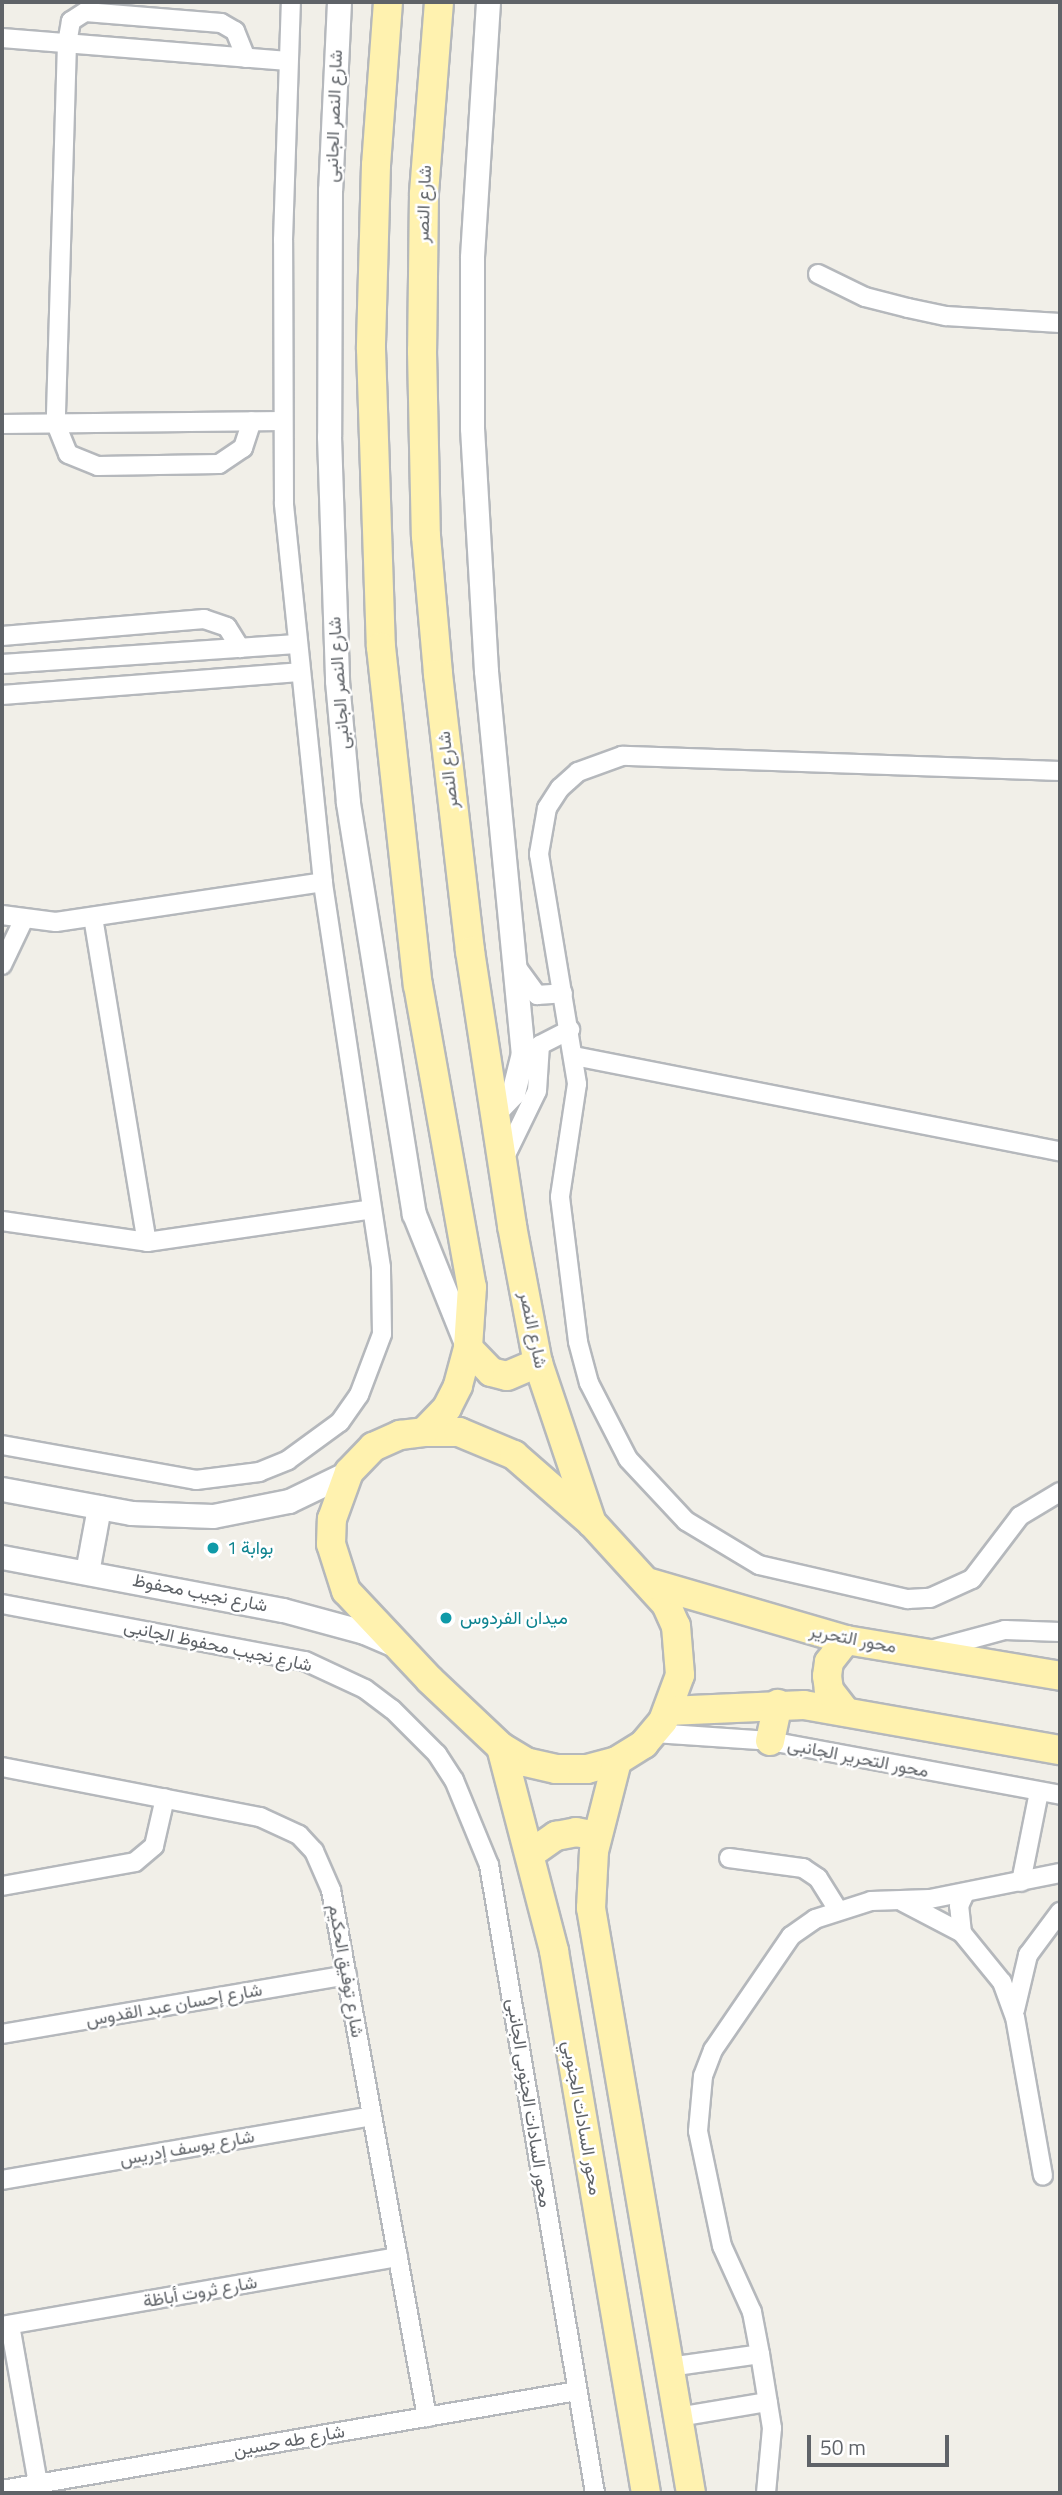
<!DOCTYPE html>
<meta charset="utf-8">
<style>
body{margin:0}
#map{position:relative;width:1062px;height:2495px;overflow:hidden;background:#f1efe8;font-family:"Titillium Web",Vazirmatn,sans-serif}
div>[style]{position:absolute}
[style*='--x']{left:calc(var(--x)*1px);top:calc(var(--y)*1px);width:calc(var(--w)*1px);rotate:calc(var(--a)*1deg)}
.roads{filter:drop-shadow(2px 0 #b5b8bc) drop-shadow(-2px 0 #b5b8bc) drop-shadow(0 2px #b5b8bc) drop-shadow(0 -2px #b5b8bc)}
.minor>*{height:18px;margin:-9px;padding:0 9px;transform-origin:9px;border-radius:9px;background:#fff}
.tertiary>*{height:23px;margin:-11.5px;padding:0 11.5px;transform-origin:11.5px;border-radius:11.5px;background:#fff}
.primary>*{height:28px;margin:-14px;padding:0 14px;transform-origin:14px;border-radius:14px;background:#fff2af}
.dots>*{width:19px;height:19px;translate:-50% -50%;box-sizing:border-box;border:4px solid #fff;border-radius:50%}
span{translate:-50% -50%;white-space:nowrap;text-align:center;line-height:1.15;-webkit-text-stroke:5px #fff;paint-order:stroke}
.street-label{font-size:18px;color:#5f6368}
.culture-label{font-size:18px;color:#0d838f}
.left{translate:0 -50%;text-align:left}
.frame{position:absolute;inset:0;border:4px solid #5f6368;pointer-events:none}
.scale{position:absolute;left:807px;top:2435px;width:142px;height:32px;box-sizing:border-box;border:4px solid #5f6368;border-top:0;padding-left:9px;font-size:21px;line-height:24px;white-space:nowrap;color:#5f6368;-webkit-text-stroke:5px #fff;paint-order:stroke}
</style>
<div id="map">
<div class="roads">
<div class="minor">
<i style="--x:2;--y:38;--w:287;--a:4.6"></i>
<i style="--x:246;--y:58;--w:29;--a:-112"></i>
<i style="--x:235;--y:31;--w:16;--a:-150"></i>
<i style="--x:221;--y:23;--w:136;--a:-175.4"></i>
<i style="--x:85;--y:12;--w:17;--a:147"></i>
<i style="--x:71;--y:21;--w:22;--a:100"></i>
<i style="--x:67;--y:43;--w:381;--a:91.7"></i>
<i style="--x:56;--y:424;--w:32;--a:68"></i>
<i style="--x:68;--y:454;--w:32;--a:22"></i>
<i style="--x:98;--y:466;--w:121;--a:-0.9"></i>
<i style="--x:219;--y:464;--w:29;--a:-34"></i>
<i style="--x:243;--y:448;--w:28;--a:-72"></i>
<i style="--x:818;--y:274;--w:52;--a:26.1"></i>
<i style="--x:865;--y:297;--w:44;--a:14.3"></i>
<i style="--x:908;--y:308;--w:39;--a:12"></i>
<i style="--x:946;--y:316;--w:114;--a:3.5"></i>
<i style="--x:2;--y:424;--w:281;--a:-0.6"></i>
<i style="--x:2;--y:636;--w:203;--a:-4.8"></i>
<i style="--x:204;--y:619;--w:24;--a:19"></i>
<i style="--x:227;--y:627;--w:25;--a:58"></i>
<i style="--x:2;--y:664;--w:295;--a:-3.9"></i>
<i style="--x:2;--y:695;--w:298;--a:-4.4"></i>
<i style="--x:1060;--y:771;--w:438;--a:-178"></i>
<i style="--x:622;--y:756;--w:47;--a:160"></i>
<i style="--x:578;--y:772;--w:24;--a:138"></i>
<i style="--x:560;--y:788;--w:24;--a:123"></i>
<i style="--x:547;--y:808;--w:47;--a:99.9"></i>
<i style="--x:539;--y:854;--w:233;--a:80.6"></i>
<i style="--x:577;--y:1084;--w:114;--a:98.6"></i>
<i style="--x:560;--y:1197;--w:146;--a:82.9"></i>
<i style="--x:578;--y:1342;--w:42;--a:75"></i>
<i style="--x:589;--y:1383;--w:85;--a:62.8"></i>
<i style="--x:628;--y:1459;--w:85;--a:46.9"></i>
<i style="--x:686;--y:1521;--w:85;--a:31.1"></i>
<i style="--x:759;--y:1565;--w:153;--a:12.9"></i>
<i style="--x:908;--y:1599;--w:22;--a:-3"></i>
<i style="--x:930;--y:1598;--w:46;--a:-24.3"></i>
<i style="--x:972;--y:1579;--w:79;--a:-52.7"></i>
<i style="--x:1020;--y:1516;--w:47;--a:-31"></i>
<i style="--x:2;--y:915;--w:54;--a:7.4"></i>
<i style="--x:56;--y:922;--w:270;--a:-8.5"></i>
<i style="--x:93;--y:917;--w:329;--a:80.6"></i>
<i style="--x:2;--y:965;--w:49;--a:-64.5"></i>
<i style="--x:516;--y:966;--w:36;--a:54"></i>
<i style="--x:537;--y:995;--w:26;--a:-4"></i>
<i style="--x:574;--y:1056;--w:495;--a:11.1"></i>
<i style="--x:502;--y:1163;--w:80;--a:-64.1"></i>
<i style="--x:537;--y:1091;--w:46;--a:-86.3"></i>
<i style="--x:540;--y:1045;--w:34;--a:-27"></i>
<i style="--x:2;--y:1221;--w:147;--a:8.2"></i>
<i style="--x:147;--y:1242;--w:227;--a:-8.3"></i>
<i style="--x:2;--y:1445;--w:197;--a:10.2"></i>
<i style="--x:196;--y:1480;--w:64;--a:-7.2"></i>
<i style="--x:259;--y:1472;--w:31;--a:-22"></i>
<i style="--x:288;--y:1460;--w:64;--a:-36.2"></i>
<i style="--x:340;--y:1422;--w:33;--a:-55"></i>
<i style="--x:359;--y:1395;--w:65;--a:-69.3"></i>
<i style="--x:382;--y:1334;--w:67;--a:-90.9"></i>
<i style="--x:381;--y:1267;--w:389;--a:-98.6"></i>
<i style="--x:323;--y:882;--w:380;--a:-95.9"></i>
<i style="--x:284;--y:504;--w:264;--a:-90.2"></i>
<i style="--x:283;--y:240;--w:238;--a:-88.1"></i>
<i style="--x:2;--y:1604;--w:308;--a:10.7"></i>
<i style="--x:305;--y:1661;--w:66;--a:25"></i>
<i style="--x:365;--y:1689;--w:34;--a:37"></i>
<i style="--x:392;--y:1709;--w:64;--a:45"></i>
<i style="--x:437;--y:1754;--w:31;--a:57"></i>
<i style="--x:454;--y:1780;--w:92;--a:67.6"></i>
<i style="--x:489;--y:1865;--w:637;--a:80.42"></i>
<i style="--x:927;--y:1651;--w:81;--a:-15.1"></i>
<i style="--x:1005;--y:1630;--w:55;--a:2.1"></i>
<i style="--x:654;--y:1733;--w:116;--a:3.9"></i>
<i style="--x:770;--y:1741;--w:295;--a:10.5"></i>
<i style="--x:2;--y:1767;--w:263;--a:11"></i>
<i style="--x:260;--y:1817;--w:43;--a:24.8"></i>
<i style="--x:299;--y:1835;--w:22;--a:47"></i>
<i style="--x:314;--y:1851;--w:43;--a:66.4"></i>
<i style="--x:331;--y:1890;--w:536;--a:79.68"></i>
<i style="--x:729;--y:1858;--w:75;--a:7.7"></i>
<i style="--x:803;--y:1868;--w:18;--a:34"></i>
<i style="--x:818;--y:1878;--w:36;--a:58"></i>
<i style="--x:1021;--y:1882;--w:92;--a:-78.7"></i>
<i style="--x:2;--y:1886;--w:135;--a:-10.2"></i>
<i style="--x:135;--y:1862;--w:25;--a:-40"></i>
<i style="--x:154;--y:1846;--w:49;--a:-77.1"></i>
<i style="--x:903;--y:1902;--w:67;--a:27.7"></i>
<i style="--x:962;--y:1933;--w:63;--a:50.8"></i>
<i style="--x:1002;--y:1982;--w:37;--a:70"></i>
<i style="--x:1015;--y:2017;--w:161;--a:80"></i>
<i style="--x:962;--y:1933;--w:27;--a:-96"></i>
<i style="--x:959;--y:1906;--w:14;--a:-65"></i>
<i style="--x:1015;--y:2010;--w:57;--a:-76.7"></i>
<i style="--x:1028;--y:1955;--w:54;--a:-53.3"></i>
<i style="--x:2;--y:2034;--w:350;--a:-9.7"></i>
<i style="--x:2;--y:2180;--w:375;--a:-9.8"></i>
<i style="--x:10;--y:2325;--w:161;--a:80"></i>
<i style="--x:2;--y:2326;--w:402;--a:-9.9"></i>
<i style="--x:669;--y:2367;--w:92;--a:-8.1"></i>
<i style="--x:678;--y:2417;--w:91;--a:-9.5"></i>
<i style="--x:2;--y:2490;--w:583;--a:-9.77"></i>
<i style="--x:766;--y:2493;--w:65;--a:-84.7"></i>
<i style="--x:772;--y:2428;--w:75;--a:-99.2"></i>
<i style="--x:760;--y:2354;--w:43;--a:-100.8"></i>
<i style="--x:752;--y:2312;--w:72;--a:-114.4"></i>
<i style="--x:722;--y:2246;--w:117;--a:-101.8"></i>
<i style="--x:698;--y:2131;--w:55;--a:-84.8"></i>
<i style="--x:703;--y:2076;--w:28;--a:-69"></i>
<i style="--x:713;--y:2050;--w:138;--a:-55.6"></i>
<i style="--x:791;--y:1936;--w:29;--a:-35"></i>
<i style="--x:815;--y:1919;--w:59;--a:-17.8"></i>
<i style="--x:871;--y:1901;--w:59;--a:-1.9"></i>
<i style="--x:930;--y:1899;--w:133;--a:-11.3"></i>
</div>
<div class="tertiary">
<i style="--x:339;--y:2;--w:188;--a:92.7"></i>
<i style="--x:330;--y:190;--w:246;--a:90.2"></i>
<i style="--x:329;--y:436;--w:245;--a:88.1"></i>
<i style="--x:337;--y:681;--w:122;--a:84.8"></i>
<i style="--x:348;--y:803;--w:416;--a:80.9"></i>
<i style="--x:414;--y:1214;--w:144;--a:68.1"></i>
<i style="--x:488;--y:2;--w:256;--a:93.6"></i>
<i style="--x:472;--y:258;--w:170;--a:90"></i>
<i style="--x:472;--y:428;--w:243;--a:86.7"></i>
<i style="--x:486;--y:671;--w:384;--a:84.5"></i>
<i style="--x:523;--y:1053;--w:41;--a:104"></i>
<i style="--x:513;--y:1093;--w:28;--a:134"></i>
<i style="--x:2;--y:1489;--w:131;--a:10.5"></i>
<i style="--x:131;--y:1513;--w:82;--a:2.1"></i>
<i style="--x:213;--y:1516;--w:77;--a:-11.2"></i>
<i style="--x:289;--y:1501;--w:67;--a:-25.8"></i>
<i style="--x:2;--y:1557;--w:286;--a:10.7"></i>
<i style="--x:283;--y:1610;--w:84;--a:15.2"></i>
<i style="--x:364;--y:1632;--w:33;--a:23"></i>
<i style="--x:87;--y:1572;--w:66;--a:-79.5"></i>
</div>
<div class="primary">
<i style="--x:388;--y:2;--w:163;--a:94.2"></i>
<i style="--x:376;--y:165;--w:184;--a:91.6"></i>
<i style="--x:371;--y:349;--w:298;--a:88.1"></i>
<i style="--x:381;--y:647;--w:340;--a:83.8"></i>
<i style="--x:418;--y:985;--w:307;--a:79.9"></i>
<i style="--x:472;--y:1287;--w:61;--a:93.8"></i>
<i style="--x:468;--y:1348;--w:39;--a:105"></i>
<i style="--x:458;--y:1386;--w:25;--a:117"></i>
<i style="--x:447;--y:1408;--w:33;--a:134"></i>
<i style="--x:439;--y:2;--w:193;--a:94.5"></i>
<i style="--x:424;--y:194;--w:157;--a:90.7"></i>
<i style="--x:422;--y:351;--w:185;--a:88.8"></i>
<i style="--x:426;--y:536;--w:139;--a:85"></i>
<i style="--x:438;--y:674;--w:279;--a:83.4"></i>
<i style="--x:470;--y:951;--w:278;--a:81.3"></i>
<i style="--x:512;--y:1226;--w:139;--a:79.3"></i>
<i style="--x:538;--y:1363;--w:169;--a:71.4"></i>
<i style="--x:468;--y:1348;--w:33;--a:46"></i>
<i style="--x:491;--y:1372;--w:16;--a:14"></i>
<i style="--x:507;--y:1376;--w:34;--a:-23"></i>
<i style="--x:424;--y:1432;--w:35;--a:0"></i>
<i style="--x:459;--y:1432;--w:60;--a:22.7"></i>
<i style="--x:514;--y:1455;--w:103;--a:41.1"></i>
<i style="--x:592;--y:1523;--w:110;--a:47.6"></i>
<i style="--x:666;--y:1604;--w:24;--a:66"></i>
<i style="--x:676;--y:1626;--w:49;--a:85.3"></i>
<i style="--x:680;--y:1675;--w:49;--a:110.3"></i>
<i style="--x:663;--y:1721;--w:30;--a:130"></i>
<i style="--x:644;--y:1744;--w:32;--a:148"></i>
<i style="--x:617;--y:1761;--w:31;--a:165"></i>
<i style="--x:587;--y:1769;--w:31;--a:180"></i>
<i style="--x:556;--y:1769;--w:31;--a:-167"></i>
<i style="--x:526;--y:1762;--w:29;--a:-149"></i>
<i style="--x:501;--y:1747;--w:98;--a:-136.7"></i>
<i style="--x:430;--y:1680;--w:122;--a:-133.3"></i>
<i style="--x:346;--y:1591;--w:49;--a:-107.7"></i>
<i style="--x:331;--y:1544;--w:25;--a:-88"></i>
<i style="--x:332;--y:1519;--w:50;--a:-70.1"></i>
<i style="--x:349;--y:1472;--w:35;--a:-46"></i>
<i style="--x:373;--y:1447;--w:30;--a:-24"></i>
<i style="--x:400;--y:1435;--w:24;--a:-7"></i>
<i style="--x:650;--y:1583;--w:204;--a:16.2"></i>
<i style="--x:846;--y:1640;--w:217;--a:9.5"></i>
<i style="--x:668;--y:1711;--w:136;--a:-2.5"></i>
<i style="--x:804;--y:1705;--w:260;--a:10"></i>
<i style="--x:846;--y:1712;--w:28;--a:-128"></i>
<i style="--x:829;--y:1690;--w:14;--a:-98"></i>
<i style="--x:827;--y:1676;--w:14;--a:-82"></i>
<i style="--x:829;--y:1662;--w:28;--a:-52"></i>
<i style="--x:770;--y:1741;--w:38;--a:-78"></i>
<i style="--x:501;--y:1747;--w:211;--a:75.4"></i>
<i style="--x:554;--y:1951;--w:550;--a:80.37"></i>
<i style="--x:617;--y:1761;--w:93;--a:104.3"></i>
<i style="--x:594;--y:1851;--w:57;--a:93"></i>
<i style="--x:591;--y:1908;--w:593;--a:80.3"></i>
<i style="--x:530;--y:1854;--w:32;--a:-35"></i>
<i style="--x:556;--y:1836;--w:20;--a:-11"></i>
<i style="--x:576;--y:1832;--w:21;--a:11"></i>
</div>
</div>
<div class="dots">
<i style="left:213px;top:1548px;background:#0f9aa8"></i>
<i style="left:446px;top:1618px;background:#0f9aa8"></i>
</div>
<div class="street-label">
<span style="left:334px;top:116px;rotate:-88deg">شارع النصر الجانبى</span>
<span style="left:424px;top:204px;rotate:-88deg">شارع النصر</span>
<span style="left:339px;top:683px;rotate:-94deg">شارع النصر الجانبى</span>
<span style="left:448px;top:770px;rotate:-96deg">شارع النصر</span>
<span style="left:533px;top:1330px;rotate:78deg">شارع النصر</span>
<span style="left:200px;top:1593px;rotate:11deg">شارع نجيب محفوظ</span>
<span style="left:853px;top:1639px;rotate:11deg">محور التحرير</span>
<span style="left:218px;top:1646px;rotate:12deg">شارع نجيب محفوظ الجانبى</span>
<span style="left:858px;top:1758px;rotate:11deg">محور التحرير الجانبى</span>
<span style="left:346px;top:1971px;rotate:80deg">شارع توفيق الحكيم</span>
<span style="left:174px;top:2005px;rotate:-10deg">شارع إحسان عبد القدوس</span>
<span style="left:529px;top:2103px;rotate:81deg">محور السادات الجنوبى الجانبى</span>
<span style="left:582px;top:2118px;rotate:80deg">محور السادات الجنوبي</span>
<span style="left:187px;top:2148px;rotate:-10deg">شارع يوسف إدريس</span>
<span style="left:200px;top:2292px;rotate:-10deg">شارع ثروت أباظة</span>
<span style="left:289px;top:2441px;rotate:-10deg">شارع طه حسين</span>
</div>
<div class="culture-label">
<span class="left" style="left:227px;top:1548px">بوابة 1</span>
<span class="left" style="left:460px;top:1618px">ميدان الفردوس</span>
</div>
<div class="frame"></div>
<div class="scale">50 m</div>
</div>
